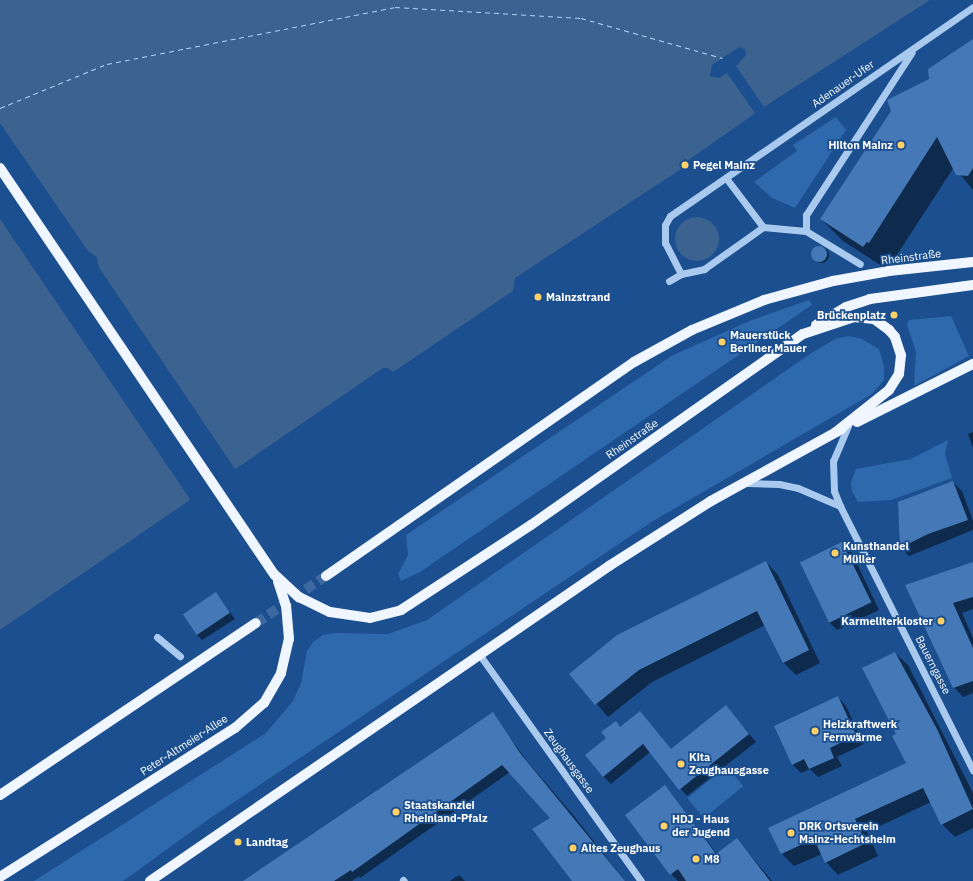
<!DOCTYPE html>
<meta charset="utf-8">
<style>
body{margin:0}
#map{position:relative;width:973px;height:881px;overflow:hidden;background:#1b4f8f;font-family:"IBM Plex Sans",sans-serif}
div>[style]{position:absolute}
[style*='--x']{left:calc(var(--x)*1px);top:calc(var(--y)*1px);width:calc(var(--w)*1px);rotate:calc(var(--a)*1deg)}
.green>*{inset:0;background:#2e69ad;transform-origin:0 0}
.water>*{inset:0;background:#3c6290}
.round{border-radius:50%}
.pier>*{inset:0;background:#1b4f8f}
.shadow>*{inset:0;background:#0007}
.ferry>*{height:1px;margin-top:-0.5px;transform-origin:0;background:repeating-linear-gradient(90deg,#b5d3f5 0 5px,transparent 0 9px)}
.building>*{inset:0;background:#4478b7;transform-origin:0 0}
.major-tunnel>*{height:10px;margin-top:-5px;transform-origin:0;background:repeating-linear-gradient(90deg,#3d69a0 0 10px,transparent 0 15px)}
.minor>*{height:7px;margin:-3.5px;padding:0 3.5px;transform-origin:3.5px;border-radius:3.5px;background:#a9c9ee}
.major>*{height:10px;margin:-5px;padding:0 5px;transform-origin:5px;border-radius:5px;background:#f0f6ff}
.dots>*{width:11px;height:11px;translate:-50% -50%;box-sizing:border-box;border:2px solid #1b4f8f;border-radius:50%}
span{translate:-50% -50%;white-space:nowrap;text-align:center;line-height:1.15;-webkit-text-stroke:3.5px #1b4f8f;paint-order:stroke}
.street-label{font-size:11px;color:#fff}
.poi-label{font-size:11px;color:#fff;font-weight:700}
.right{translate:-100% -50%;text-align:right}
.left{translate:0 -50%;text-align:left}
</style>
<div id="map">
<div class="green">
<i style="clip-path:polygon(836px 117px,846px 130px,795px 208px,772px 198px,754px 182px,797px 151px,793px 145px)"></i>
<i style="clip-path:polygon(809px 300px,812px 305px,420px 572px,401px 581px,398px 574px,408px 555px,406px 535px,673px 355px,752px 320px)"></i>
<i style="clip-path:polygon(951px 316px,969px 356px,914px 386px,916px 352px,907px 325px,909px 320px)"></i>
<i style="clip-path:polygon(849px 336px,862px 339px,879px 349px,884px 366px,884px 380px,872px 394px,653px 521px,209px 819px,123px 881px,34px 881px,266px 733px,293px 701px,301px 683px,307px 651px,313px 642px,323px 635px,335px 633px,388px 634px,427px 620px,810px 354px,835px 339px)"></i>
<i style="clip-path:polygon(948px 440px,945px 454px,952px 478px,891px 500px,858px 502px,852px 491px,851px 482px,856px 469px,911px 459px)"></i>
<i style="left:727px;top:766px;width:26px;height:51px;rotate:51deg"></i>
</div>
<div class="water">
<i style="clip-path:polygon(evenodd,0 0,930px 0,764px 107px,687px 161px,686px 159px,679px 164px,681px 169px,515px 278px,513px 291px,393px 372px,388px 368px,383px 368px,0 630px,0 0,89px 252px,97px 257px,99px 269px,61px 296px,51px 292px,49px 281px,89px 252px)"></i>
<i class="round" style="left:675px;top:217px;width:44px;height:44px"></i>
</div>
<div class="pier">
<i style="clip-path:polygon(739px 47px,745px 49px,746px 55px,736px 66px,764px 107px,755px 113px,727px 73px,719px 78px,710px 76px,712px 65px)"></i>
<i style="clip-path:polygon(0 123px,90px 254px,50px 282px,53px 291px,60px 294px,98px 266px,237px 472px,192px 502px,0 219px)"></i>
</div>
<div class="shadow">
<i style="clip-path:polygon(973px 40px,973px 190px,954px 167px,891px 264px,889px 262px,885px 268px,843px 241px,821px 219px,930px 79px)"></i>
<i class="round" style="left:813px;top:247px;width:16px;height:16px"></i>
<i style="clip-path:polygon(973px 432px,973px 448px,968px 434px)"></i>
<i style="clip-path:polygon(953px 482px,962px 491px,973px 521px,973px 530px,909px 556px,901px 547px)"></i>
<i style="clip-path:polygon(842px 543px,851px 551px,879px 610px,837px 630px,829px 622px,800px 563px)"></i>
<i style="clip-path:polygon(766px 562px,778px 575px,820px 663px,796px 675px,783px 662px,765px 625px,652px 682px,608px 717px,571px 674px)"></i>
<i style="clip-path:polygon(973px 563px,973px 609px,962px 613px,973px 638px,973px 693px,963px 697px,954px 687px,906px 585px)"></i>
<i style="clip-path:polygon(216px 593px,235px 619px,202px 640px,197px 635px)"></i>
<i style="clip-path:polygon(895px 653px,908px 665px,973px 793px,973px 828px,955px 837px,942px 824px,931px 802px,867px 832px,878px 856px,838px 875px,826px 862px,822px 854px,794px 866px,782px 854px,907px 764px,897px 734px)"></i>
<i style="clip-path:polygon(838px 697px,846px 706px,864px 744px,837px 757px,842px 766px,818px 777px,810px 769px,801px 773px,793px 765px,775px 727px)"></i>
<i style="clip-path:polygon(726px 707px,756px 742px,687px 796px,650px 752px,611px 784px,603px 776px,621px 728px,671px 750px)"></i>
<i style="clip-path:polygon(492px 713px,527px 761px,574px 816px,625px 881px,574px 881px,552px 819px,510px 772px,360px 878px,359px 876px,352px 881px,246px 881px)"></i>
<i style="clip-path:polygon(664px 786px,717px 854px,737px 839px,772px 881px,678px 881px,671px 874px)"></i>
<i style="clip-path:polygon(459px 875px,465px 881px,450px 881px)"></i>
</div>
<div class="ferry">
<i style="--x:0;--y:108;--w:116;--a:-22.4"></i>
<i style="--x:107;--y:64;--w:294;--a:-11.2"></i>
<i style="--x:395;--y:7;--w:186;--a:3.4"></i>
<i style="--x:581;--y:18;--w:147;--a:15.8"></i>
</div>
<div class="building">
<i style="clip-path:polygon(973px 39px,973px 168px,968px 176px,956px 175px,937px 137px,869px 243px,867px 242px,863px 247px,820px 219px,891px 111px,887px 100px,929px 79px,928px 69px)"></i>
<i class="round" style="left:811px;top:246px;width:16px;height:16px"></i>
<i style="clip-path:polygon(953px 481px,968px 520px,928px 534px,900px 548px,898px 502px)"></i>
<i style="left:842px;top:542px;width:67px;height:47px;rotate:64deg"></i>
<i style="clip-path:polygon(766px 561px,809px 650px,783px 663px,757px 611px,639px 670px,595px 705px,569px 674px,617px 635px)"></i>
<i style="clip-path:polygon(973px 562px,973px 597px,953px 603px,973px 648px,973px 681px,953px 688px,905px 585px)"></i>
<i style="left:216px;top:592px;width:25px;height:40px;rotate:56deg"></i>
<i style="clip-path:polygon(895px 652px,937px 729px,973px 809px,941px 825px,923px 788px,855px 819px,866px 843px,825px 863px,814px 839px,781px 854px,768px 828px,906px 763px,892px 736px,896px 734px,862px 668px)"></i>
<i style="clip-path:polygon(838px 696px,856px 735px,830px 748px,834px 758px,809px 769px,804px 759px,792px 765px,774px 726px)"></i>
<i style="clip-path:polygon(726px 705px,749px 734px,679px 790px,643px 744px,603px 777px,585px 755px,606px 738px,601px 732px,616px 721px,620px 727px,640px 711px,671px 749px)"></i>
<i style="clip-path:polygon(493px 712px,520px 753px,625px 881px,572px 881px,532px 829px,550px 818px,502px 765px,352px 872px,351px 870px,334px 881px,243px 881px)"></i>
<i style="clip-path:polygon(665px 785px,716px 854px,737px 838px,770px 881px,686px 881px,678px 869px,670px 875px,625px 815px)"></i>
</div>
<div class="major-tunnel">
<i style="--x:256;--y:623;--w:84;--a:-33.9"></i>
</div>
<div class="minor">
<i style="--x:726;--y:178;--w:61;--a:52.9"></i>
<i style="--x:763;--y:227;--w:43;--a:5.3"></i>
<i style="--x:806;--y:231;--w:63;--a:31.4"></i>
<i style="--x:806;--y:231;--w:16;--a:-90"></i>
<i style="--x:806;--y:215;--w:194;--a:-57"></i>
<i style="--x:681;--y:274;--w:24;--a:-12"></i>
<i style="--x:704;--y:269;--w:72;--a:-35.4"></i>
<i style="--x:669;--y:281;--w:14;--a:-30"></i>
<i style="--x:681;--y:274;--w:35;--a:-117"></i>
<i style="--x:665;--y:243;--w:18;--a:-90"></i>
<i style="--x:665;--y:225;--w:10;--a:-61"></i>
<i style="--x:670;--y:216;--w:368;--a:-34.6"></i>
<i style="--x:848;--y:426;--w:38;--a:113"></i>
<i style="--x:833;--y:461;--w:30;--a:88"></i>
<i style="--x:834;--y:491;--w:16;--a:68"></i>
<i style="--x:840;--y:506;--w:296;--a:63.3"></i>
<i style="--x:747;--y:483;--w:32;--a:2"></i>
<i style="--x:779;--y:484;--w:19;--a:12"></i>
<i style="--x:798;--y:488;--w:46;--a:23.2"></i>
<i style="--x:157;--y:637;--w:30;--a:40"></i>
<i style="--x:479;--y:654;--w:279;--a:54.5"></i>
<i style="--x:403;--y:880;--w:1;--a:45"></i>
</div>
<div class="major">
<i style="--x:0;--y:168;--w:491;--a:56"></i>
<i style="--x:275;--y:575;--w:33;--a:43"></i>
<i style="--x:299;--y:597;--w:34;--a:26"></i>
<i style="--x:330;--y:612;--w:40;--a:8.5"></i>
<i style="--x:370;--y:618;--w:32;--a:-14"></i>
<i style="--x:401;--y:610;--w:155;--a:-33.2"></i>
<i style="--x:531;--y:525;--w:332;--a:-35.1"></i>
<i style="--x:803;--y:334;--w:54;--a:-18.4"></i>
<i style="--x:854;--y:317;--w:20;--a:6"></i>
<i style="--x:874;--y:319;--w:19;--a:36"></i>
<i style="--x:889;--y:330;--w:9;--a:49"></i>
<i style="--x:895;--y:337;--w:19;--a:72"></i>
<i style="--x:901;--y:355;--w:19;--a:96"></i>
<i style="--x:899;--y:374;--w:19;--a:122"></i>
<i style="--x:889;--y:390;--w:68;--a:141.6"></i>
<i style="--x:816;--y:325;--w:35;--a:-31"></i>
<i style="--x:846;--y:307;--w:25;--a:-18"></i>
<i style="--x:870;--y:299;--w:104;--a:-7.7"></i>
<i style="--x:857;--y:422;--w:130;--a:-26.6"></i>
<i style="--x:326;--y:576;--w:375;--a:-34.8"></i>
<i style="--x:634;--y:362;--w:66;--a:-28.9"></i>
<i style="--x:692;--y:330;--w:78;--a:-22.6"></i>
<i style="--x:764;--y:300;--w:72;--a:-15.4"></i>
<i style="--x:833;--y:281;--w:57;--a:-10.1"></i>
<i style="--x:889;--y:271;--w:84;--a:-6.1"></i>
<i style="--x:0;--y:795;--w:308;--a:-33.9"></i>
<i style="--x:0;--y:877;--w:278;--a:-32.4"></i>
<i style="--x:235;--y:728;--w:38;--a:-41"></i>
<i style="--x:264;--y:703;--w:34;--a:-60"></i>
<i style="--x:281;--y:673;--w:35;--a:-77"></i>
<i style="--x:289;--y:639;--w:33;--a:-95"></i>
<i style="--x:286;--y:606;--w:26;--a:-108"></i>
<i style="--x:150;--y:881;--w:557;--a:-34.46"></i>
<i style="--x:609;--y:566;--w:121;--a:-32.5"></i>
<i style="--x:711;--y:501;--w:149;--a:-28.8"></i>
</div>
<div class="dots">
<i style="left:901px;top:145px;background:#ffd166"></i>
<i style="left:685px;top:165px;background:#ffd166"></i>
<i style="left:538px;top:297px;background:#ffd166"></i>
<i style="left:894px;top:315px;background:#ffd166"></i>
<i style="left:722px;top:342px;background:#ffd166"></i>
<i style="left:835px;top:553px;background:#ffd166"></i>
<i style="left:941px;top:621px;background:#ffd166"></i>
<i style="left:815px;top:731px;background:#ffd166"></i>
<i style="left:681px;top:764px;background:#ffd166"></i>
<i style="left:396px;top:812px;background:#ffd166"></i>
<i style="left:664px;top:826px;background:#ffd166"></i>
<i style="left:791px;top:833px;background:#ffd166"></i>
<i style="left:238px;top:842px;background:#ffd166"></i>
<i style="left:573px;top:848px;background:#ffd166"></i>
<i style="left:696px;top:859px;background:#ffd166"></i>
</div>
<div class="street-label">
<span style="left:843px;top:84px;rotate:-35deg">Adenauer-Ufer</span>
<span style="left:911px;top:257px;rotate:-7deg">Rheinstraße</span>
<span style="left:632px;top:439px;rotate:-35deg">Rheinstraße</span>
<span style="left:933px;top:665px;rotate:63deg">Bauerngasse</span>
<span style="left:184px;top:745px;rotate:-33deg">Peter-Altmeier-Allee</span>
<span style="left:569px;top:761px;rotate:54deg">Zeughausgasse</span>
</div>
<div class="poi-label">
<span class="right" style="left:893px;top:145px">Hilton Mainz</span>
<span class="left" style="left:693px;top:165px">Pegel Mainz</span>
<span class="left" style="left:546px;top:297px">Mainzstrand</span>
<span class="right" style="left:886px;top:315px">Brückenplatz</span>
<span class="left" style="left:730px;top:342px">Mauerstück<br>Berliner Mauer</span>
<span class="left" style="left:843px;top:553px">Kunsthandel<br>Müller</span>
<span class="right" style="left:933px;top:621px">Karmeliterkloster</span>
<span class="left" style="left:823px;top:731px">Heizkraftwerk<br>Fernwärme</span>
<span class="left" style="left:689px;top:764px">Kita<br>Zeughausgasse</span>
<span class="left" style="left:404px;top:812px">Staatskanzlei<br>Rheinland-Pfalz</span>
<span class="left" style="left:672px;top:826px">HDJ - Haus<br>der Jugend</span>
<span class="left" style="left:799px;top:833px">DRK Ortsverein<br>Mainz-Hechtsheim</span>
<span class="left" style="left:246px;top:842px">Landtag</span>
<span class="left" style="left:581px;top:848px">Altes Zeughaus</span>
<span class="left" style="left:704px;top:859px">M8</span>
</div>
</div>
